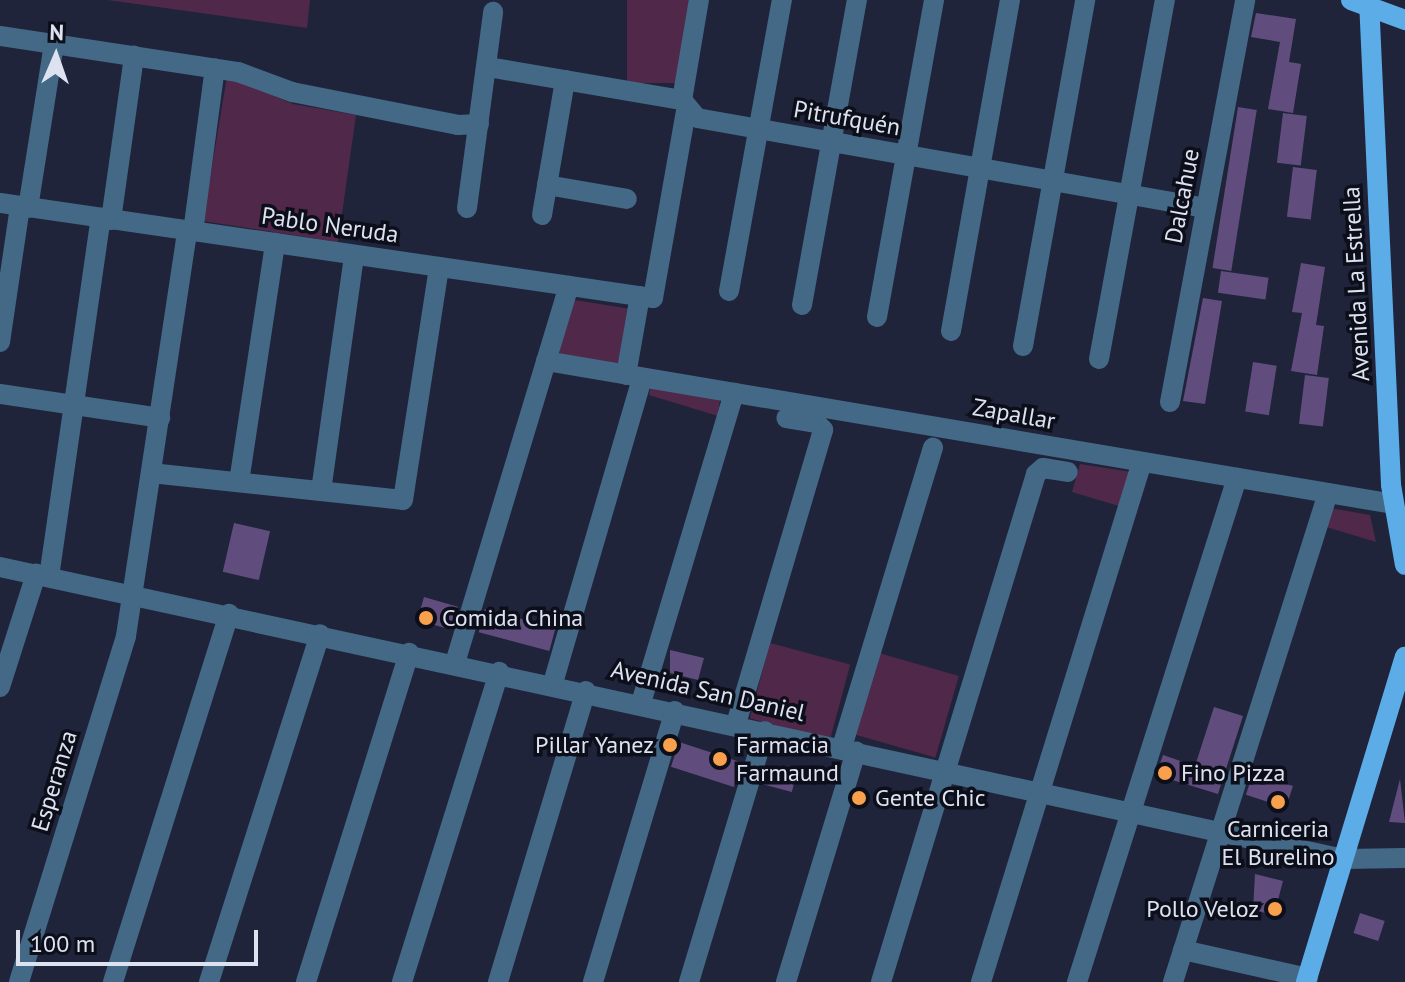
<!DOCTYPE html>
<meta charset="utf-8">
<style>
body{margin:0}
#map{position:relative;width:1405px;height:982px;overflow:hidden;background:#1f243b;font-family:"PT Sans",sans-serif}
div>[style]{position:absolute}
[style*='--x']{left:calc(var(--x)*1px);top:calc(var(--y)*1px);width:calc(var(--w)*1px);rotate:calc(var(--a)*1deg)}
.green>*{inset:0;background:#50284a;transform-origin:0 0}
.building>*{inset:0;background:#614d7d;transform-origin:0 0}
.minor>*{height:20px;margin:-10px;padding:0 10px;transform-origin:10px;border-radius:10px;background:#446986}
.major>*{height:20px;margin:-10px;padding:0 10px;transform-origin:10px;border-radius:10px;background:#5cace8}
.dots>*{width:22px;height:22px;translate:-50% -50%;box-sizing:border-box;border:4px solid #0c0e19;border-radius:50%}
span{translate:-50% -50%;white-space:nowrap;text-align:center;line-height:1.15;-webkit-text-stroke:7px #0c0e19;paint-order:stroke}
.street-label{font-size:24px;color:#dde2f1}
.poi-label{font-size:24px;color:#dde2f1}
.left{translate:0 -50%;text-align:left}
.right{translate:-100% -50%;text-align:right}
.north{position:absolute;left:16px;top:16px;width:80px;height:80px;-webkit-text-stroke:6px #0c0e19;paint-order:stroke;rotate:2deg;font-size:22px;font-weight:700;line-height:32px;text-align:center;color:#dde2f1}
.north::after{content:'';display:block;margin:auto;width:28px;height:36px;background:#dde2f1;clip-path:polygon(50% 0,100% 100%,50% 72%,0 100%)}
.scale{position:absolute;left:16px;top:930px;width:242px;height:36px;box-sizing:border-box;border:4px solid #dde2f1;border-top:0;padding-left:10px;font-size:24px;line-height:28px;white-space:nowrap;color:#dde2f1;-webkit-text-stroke:6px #0c0e19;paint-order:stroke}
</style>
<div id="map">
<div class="green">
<i style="clip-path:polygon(108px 0,310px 0,307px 28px)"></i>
<i style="left:627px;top:0;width:64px;height:83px"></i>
<i style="clip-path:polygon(227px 76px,293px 104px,356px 115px,338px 242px,203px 221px)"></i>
<i style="left:568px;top:299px;width:64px;height:58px;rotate:9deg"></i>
<i style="clip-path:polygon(651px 385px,720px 398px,718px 416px,649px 395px)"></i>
<i style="clip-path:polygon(1080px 464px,1131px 472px,1122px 507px,1072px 492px)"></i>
<i style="clip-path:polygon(1330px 508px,1370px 515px,1376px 542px,1323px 526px)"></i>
<i style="left:770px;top:643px;width:83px;height:78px;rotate:15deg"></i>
<i style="left:879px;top:653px;width:83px;height:85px;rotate:16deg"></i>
</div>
<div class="building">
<i style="clip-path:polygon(1256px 13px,1296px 19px,1289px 62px,1301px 64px,1293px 113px,1268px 109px,1280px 42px,1251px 37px)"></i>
<i style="left:1238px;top:107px;width:19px;height:163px;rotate:9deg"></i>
<i style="left:1283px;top:113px;width:24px;height:50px;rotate:7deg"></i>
<i style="left:1293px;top:167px;width:24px;height:50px;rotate:7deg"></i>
<i style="clip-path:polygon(1301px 263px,1325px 267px,1316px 325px,1324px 326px,1317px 375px,1291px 371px,1302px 313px,1292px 312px)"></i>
<i style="left:1221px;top:271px;width:48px;height:22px;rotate:8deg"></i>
<i style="clip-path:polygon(1203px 298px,1222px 301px,1205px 404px,1183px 401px)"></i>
<i style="left:1253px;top:362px;width:24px;height:50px;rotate:9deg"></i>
<i style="left:1305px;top:375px;width:24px;height:49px;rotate:7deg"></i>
<i style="left:234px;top:523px;width:37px;height:50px;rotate:13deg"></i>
<i style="left:424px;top:597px;width:35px;height:24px;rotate:16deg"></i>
<i style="left:485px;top:609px;width:73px;height:24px;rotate:15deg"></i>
<i style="clip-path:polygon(670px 650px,704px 658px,698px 680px,670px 673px)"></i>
<i style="clip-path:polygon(1214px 707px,1243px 716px,1218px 794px,1156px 775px,1163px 755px,1195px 766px)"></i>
<i style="left:679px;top:742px;width:66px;height:26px;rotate:18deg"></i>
<i style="left:768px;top:765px;width:30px;height:20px;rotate:15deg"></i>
<i style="left:1253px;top:773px;width:42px;height:23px;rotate:18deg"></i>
<i style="clip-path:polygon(1400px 779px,1405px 823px,1389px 822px)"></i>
<i style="clip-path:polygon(1255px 874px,1283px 881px,1274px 915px,1253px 910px)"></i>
<i style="left:1360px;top:913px;width:26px;height:21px;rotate:18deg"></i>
</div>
<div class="minor">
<i style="--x:0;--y:36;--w:241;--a:8.6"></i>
<i style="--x:238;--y:72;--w:58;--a:20.3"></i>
<i style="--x:292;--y:92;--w:169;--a:11.2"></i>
<i style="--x:458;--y:125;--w:21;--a:-3"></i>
<i style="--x:488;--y:67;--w:197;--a:9.7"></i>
<i style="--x:682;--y:100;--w:23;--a:50"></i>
<i style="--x:697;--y:118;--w:517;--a:10.03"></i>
<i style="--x:682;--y:100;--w:101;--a:-80.4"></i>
<i style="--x:547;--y:185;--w:81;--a:9.9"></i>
<i style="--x:0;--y:203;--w:660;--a:8.28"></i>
<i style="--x:653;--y:298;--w:190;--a:-80"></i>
<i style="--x:28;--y:208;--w:166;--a:-81"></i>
<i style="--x:467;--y:208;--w:198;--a:-82.4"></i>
<i style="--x:542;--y:215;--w:137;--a:-80.3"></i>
<i style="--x:111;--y:220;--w:166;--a:-82"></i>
<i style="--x:193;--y:232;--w:165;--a:-82.4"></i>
<i style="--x:729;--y:291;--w:296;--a:-79.7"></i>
<i style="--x:802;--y:305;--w:310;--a:-79.8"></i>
<i style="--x:877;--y:317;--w:322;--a:-79.8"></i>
<i style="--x:951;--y:331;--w:336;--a:-79.9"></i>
<i style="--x:0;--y:342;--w:137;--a:-81.6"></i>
<i style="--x:1023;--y:346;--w:352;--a:-79.8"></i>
<i style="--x:1099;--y:359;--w:365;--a:-79.6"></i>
<i style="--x:546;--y:361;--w:859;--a:9.58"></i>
<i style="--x:626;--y:375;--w:80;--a:-80"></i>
<i style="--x:0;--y:394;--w:162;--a:8.5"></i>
<i style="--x:1170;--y:402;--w:409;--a:-79.4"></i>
<i style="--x:151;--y:473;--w:253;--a:6.1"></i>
<i style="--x:403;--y:500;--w:236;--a:-81.2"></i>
<i style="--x:239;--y:482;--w:242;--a:-81.4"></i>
<i style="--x:321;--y:491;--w:238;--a:-82"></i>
<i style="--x:0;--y:567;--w:1375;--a:12.26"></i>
<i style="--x:1344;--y:859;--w:61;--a:-0.9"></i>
<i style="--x:49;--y:577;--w:363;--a:-81.8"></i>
<i style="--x:455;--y:663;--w:394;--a:-73.2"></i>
<i style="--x:553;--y:683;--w:318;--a:-73.7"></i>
<i style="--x:0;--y:687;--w:119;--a:-72.3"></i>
<i style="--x:641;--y:703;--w:324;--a:-73.3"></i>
<i style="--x:736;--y:724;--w:307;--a:-73.5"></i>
<i style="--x:823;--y:430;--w:9;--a:-131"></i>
<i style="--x:817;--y:423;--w:31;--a:-171"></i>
<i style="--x:842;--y:747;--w:313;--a:-73.1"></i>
<i style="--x:1183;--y:950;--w:128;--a:12.6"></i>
<i style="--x:19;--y:982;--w:362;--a:-72.8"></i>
<i style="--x:126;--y:636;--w:410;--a:-81.4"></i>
<i style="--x:113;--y:982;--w:386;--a:-72.5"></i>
<i style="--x:209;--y:982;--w:365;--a:-72.3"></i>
<i style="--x:306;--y:982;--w:345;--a:-72.6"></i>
<i style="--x:402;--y:982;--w:325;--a:-72.6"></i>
<i style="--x:498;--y:982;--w:304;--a:-73.2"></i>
<i style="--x:593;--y:982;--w:283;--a:-73.2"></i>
<i style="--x:689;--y:982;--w:262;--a:-73.2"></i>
<i style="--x:786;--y:982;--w:241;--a:-73.1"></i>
<i style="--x:881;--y:982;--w:531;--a:-73.03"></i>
<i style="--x:1036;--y:474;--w:9;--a:-41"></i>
<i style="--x:1043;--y:468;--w:25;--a:9"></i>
<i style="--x:981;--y:982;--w:544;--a:-72.8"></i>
<i style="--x:1077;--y:982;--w:529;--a:-72.39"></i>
<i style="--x:1173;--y:982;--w:513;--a:-72.41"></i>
</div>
<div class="major">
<i style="--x:1351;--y:0;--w:58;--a:20.3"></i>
<i style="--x:1369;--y:0;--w:485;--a:87.4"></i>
<i style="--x:1391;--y:485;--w:81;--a:80.1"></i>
<i style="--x:1306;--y:982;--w:340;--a:-73.1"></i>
</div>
<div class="dots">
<i style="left:426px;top:618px;background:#f8a04b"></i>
<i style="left:670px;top:745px;background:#f8a04b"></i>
<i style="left:720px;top:759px;background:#f8a04b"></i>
<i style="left:1165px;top:773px;background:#f8a04b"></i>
<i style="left:859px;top:798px;background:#f8a04b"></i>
<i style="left:1278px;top:802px;background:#f8a04b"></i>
<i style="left:1275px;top:909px;background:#f8a04b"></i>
</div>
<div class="street-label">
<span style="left:847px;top:118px;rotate:10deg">Pitrufquén</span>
<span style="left:1182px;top:196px;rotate:-79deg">Dalcahue</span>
<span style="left:330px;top:225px;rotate:8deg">Pablo Neruda</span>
<span style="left:1356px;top:284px;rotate:-93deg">Avenida La Estrella</span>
<span style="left:1014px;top:414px;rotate:10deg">Zapallar</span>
<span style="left:708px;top:691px;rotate:13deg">Avenida San Daniel</span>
<span style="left:54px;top:781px;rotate:-73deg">Esperanza</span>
</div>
<div class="poi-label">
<span class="left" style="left:442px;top:618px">Comida China</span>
<span class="right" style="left:654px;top:745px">Pillar Yanez</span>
<span class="left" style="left:736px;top:759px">Farmacia<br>Farmaund</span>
<span class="left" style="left:1181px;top:773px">Fino Pizza</span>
<span class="left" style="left:875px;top:798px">Gente Chic</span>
<span style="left:1278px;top:843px">Carniceria<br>El Burelino</span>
<span class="right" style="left:1259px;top:909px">Pollo Veloz</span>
</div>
<div class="north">N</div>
<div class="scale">100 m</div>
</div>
